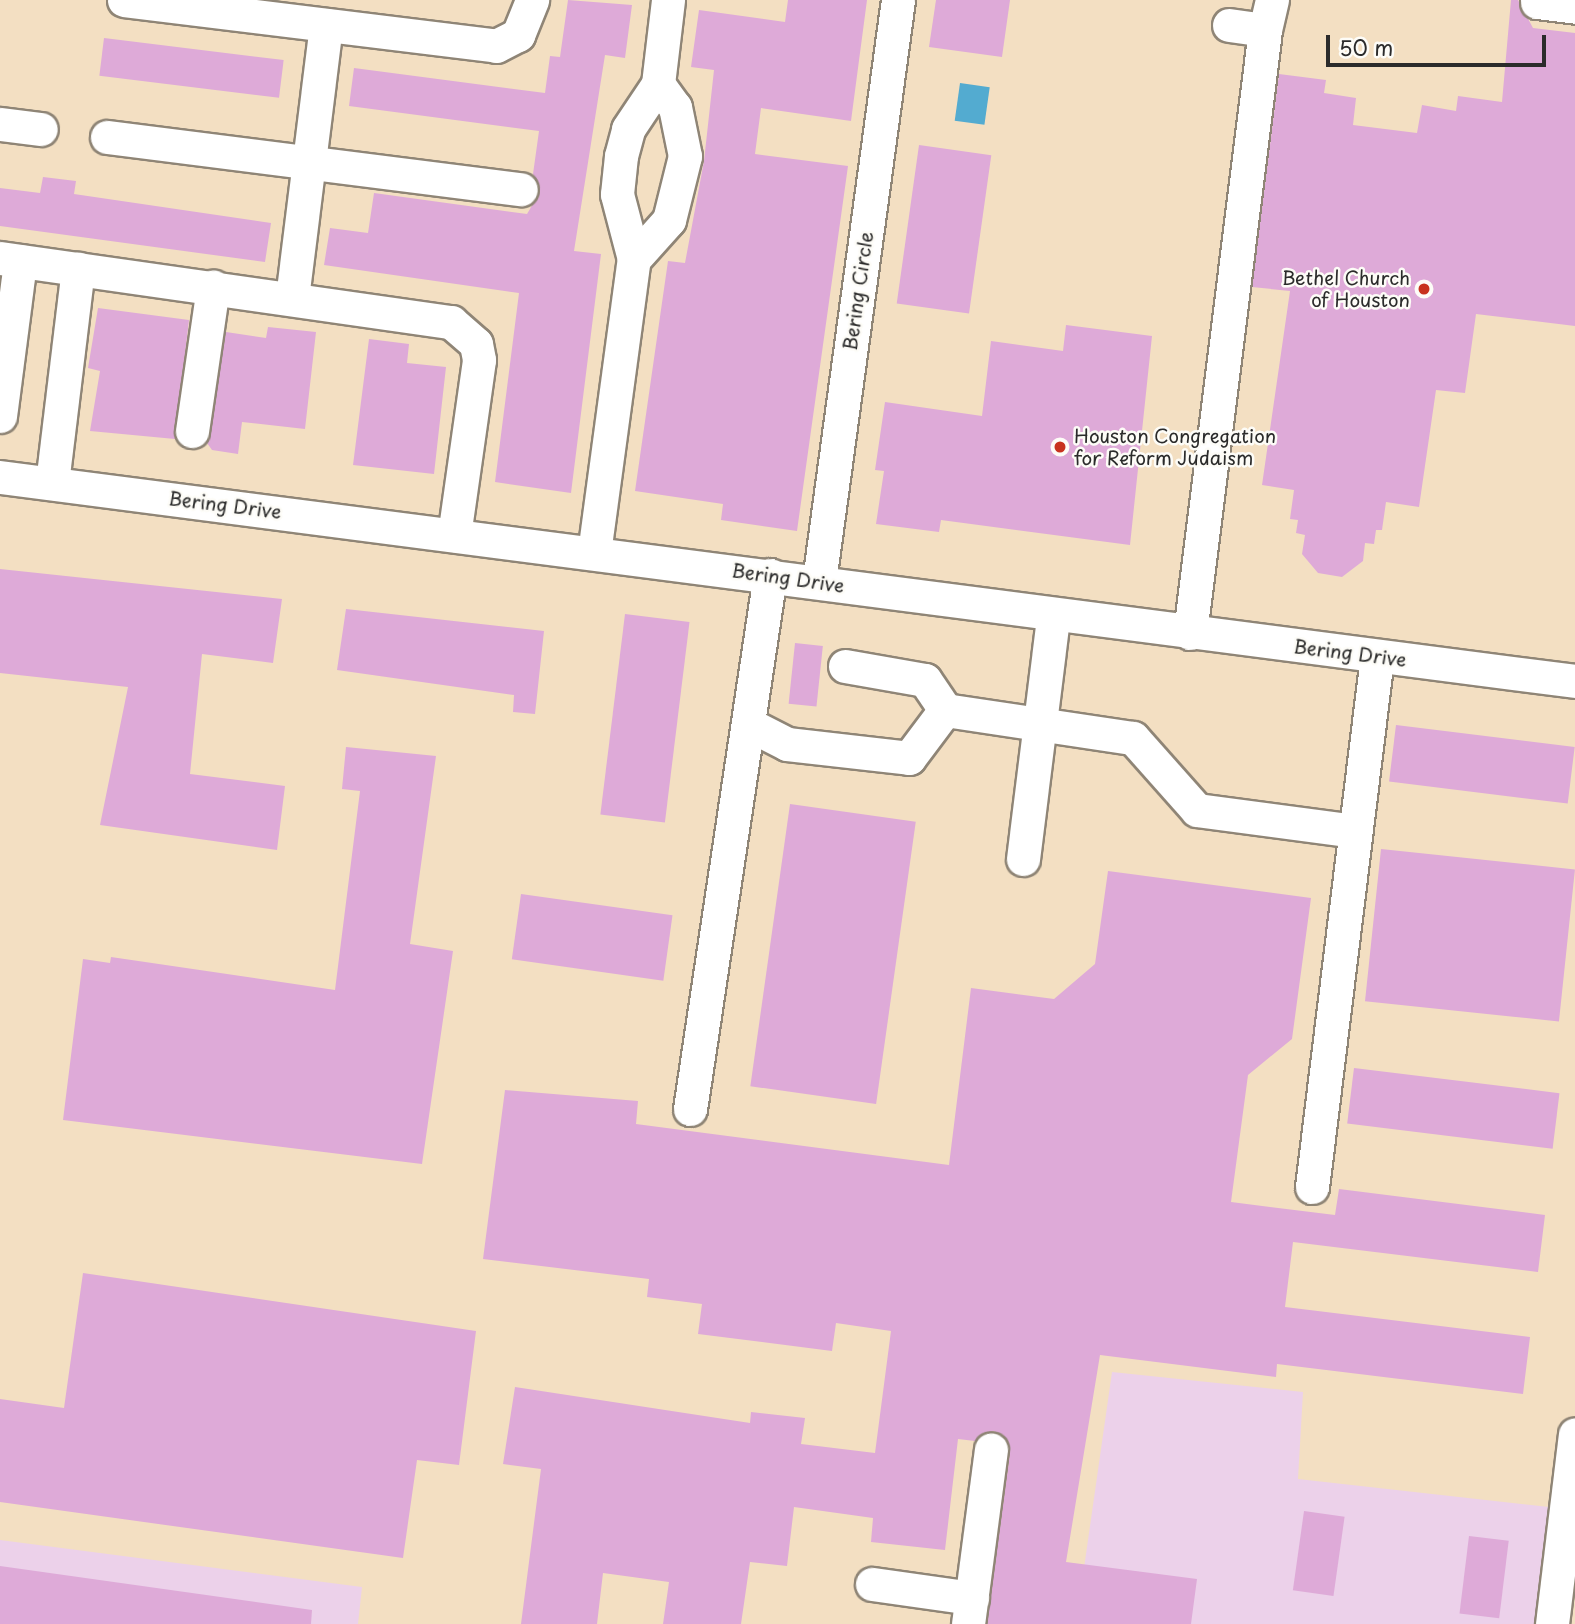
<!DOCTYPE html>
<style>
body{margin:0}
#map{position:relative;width:1575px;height:1624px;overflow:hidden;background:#f3dfc2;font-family:"Playpen Sans",sans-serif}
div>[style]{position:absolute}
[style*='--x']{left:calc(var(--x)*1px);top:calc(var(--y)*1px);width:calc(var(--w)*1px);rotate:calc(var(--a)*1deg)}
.built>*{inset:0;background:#ecd1ea}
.water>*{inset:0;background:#53abd0;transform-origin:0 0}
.building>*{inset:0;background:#deaad8;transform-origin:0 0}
.roads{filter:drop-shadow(2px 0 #8f8576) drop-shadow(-2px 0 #8f8576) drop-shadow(0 2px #8f8576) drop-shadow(0 -2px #8f8576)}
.minor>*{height:33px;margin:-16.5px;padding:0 16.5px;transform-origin:16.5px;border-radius:16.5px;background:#fff}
.dots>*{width:19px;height:19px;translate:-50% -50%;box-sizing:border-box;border:4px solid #fdfcf7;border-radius:50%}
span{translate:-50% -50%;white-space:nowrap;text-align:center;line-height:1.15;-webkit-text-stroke:5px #fdfcf7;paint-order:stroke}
.poi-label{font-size:19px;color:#2b2b2b}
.right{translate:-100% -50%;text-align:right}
.left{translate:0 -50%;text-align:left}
.street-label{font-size:19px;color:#2b2b2b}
.scale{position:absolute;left:1326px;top:35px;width:220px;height:32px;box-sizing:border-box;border:4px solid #2b2b2b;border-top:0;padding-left:9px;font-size:21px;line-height:24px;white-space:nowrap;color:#2b2b2b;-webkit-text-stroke:5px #fdfcf7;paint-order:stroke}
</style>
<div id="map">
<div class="built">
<i style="clip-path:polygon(1112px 1372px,1303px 1392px,1298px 1479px,1549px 1507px,1535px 1624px,1076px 1624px)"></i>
<i style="clip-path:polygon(0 1540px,362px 1587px,358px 1624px,0 1624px)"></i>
</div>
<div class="water">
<i style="left:960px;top:83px;width:30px;height:38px;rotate:8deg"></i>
</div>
<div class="building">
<i style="clip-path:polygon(568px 0,632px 5px,625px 58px,605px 55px,574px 251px,601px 254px,571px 493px,495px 482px,519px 293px,324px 265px,330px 228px,368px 233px,374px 193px,527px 214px,540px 192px,533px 174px,539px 131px,349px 106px,354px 68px,545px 93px,550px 56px,560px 57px)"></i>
<i style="clip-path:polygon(788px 0,867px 0,851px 121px,761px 108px,755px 154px,848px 166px,797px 531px,721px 520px,723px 504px,635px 491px,668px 261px,685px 263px,704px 161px,714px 70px,691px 67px,699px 10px,785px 22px)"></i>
<i style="clip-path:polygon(936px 0,1010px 0,1002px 57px,929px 47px)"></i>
<i style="clip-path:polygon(1511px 0,1518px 0,1533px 28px,1575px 33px,1575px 326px,1476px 314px,1465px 393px,1436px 390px,1419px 507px,1386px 502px,1382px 530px,1376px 530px,1374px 544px,1365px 543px,1363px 561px,1342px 577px,1318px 573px,1302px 554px,1305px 535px,1296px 533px,1298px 520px,1290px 519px,1294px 490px,1262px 485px,1290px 291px,1252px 287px,1279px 74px,1326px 80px,1324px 93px,1356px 98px,1353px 125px,1417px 133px,1422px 105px,1456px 111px,1458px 96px,1502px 102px)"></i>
<i style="left:104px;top:38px;width:181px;height:38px;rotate:7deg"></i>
<i style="left:919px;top:145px;width:73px;height:160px;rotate:8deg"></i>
<i style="clip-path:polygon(43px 177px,76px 181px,74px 194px,271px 223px,265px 262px,0 226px,0 188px,40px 193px)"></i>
<i style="clip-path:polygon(98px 308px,189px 320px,175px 439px,90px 431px,100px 371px,88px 368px)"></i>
<i style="clip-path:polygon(1066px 325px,1152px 336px,1130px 545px,941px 520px,939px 532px,876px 524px,884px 471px,875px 470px,885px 402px,982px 416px,991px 341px,1063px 351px)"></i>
<i style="clip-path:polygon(268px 327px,316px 332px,305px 429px,242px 422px,238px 454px,212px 450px,207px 443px,226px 332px,266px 338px)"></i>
<i style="clip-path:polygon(369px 339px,409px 344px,407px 363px,446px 367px,434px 474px,353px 465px)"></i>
<i style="clip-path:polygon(0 569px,282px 599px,273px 663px,202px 654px,190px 774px,285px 786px,277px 850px,100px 825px,128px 687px,0 673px)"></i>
<i style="clip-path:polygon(346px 609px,544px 631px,535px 714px,513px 712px,514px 695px,337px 670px)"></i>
<i style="left:625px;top:614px;width:65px;height:202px;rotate:7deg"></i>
<i style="left:795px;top:643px;width:28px;height:61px;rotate:6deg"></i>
<i style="left:1396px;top:725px;width:180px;height:57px;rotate:7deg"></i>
<i style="clip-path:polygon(346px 747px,436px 756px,410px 944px,453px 951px,422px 1164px,63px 1120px,83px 959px,110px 963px,111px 957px,335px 990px,360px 791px,342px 789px)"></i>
<i style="left:790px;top:804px;width:127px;height:285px;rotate:8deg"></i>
<i style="left:1381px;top:849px;width:195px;height:153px;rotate:6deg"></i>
<i style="clip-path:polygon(1108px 871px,1311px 898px,1292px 1039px,1248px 1075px,1231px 1202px,1335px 1215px,1339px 1189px,1545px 1215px,1538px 1272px,1293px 1242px,1285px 1307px,1530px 1337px,1523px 1394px,1277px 1364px,1276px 1377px,1100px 1355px,1066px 1562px,1197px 1579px,1191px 1624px,987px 1624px,1010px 1453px,1003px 1435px,993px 1431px,975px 1441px,958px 1439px,945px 1550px,871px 1542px,873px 1518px,794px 1507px,787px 1566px,750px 1562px,741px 1624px,663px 1624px,669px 1582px,603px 1573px,597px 1624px,521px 1624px,541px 1469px,503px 1464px,515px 1387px,750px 1423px,751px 1412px,805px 1418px,801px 1444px,875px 1453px,891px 1331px,836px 1323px,832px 1351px,698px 1334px,702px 1304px,647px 1297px,649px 1279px,483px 1259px,505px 1090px,638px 1101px,636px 1124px,949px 1165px,971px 988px,1054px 999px,1095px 964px)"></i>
<i style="left:521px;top:894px;width:153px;height:66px;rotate:8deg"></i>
<i style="left:1354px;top:1068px;width:207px;height:56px;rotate:7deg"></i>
<i style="clip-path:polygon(83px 1273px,476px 1331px,459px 1465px,417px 1460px,403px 1558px,0 1502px,0 1399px,64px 1408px)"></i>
<i style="left:1304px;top:1511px;width:41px;height:80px;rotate:8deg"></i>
<i style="left:1469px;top:1536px;width:40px;height:78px;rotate:7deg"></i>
<i style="clip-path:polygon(0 1566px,312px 1610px,311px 1624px,0 1624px)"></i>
</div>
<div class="roads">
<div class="minor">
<i style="--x:124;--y:0;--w:375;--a:7"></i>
<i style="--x:496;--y:46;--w:25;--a:-27"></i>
<i style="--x:518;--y:35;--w:38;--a:-68"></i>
<i style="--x:1537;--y:2;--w:38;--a:7"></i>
<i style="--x:1229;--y:25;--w:36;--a:8"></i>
<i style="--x:1265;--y:30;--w:31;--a:-77"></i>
<i style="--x:658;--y:84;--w:29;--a:54"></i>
<i style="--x:675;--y:107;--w:50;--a:78.5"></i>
<i style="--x:685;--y:156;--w:66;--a:104"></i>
<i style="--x:669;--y:220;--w:52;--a:131.9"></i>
<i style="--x:634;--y:259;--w:67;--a:-104.7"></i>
<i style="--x:617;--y:194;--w:38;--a:-84"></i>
<i style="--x:621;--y:156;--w:28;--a:-75"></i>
<i style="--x:628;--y:129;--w:54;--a:-56.3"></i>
<i style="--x:658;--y:84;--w:85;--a:-83.2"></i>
<i style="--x:0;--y:124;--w:41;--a:7"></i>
<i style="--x:107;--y:137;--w:417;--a:7.2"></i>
<i style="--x:0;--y:258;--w:456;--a:8.1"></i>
<i style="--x:451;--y:322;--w:33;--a:41"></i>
<i style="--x:476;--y:344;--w:16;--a:79"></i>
<i style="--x:479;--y:360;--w:177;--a:98.1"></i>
<i style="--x:292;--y:298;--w:275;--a:-82.9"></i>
<i style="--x:0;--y:416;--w:156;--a:-82.6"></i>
<i style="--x:192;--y:431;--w:146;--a:-81.7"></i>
<i style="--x:0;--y:477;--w:1588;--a:7.38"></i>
<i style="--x:52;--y:483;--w:216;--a:-83.1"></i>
<i style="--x:594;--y:553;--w:297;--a:-82.3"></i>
<i style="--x:819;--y:581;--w:586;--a:-82.26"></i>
<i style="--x:1190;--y:633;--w:608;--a:-82.91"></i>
<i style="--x:845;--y:666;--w:81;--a:9.9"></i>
<i style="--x:925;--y:680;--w:36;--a:56"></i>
<i style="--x:945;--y:710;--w:190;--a:8.5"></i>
<i style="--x:1133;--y:738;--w:96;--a:48.4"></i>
<i style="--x:1197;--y:810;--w:159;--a:7.6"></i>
<i style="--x:748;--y:724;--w:44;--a:27.1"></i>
<i style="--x:787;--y:744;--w:123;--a:6.5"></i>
<i style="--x:909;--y:758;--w:60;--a:-53.1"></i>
<i style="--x:1023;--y:859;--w:244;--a:-82.9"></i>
<i style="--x:690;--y:1109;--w:540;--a:-81.48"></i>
<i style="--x:1312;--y:1187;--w:534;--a:-83.01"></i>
<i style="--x:872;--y:1584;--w:101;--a:8"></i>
<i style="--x:968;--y:1624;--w:176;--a:-82.5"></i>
<i style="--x:1552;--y:1624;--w:191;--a:-83.1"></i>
</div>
</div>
<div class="dots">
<i style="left:1424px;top:289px;background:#c8321e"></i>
<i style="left:1060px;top:447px;background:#c8321e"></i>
</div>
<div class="poi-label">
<span class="right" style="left:1410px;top:289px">Bethel Church<br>of Houston</span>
<span class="left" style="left:1074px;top:447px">Houston Congregation<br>for Reform Judaism</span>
</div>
<div class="street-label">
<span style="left:858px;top:291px;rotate:-82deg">Bering Circle</span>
<span style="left:225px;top:505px;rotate:7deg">Bering Drive</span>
<span style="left:788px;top:578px;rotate:8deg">Bering Drive</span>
<span style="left:1350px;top:653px;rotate:7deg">Bering Drive</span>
</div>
<div class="scale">50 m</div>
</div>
